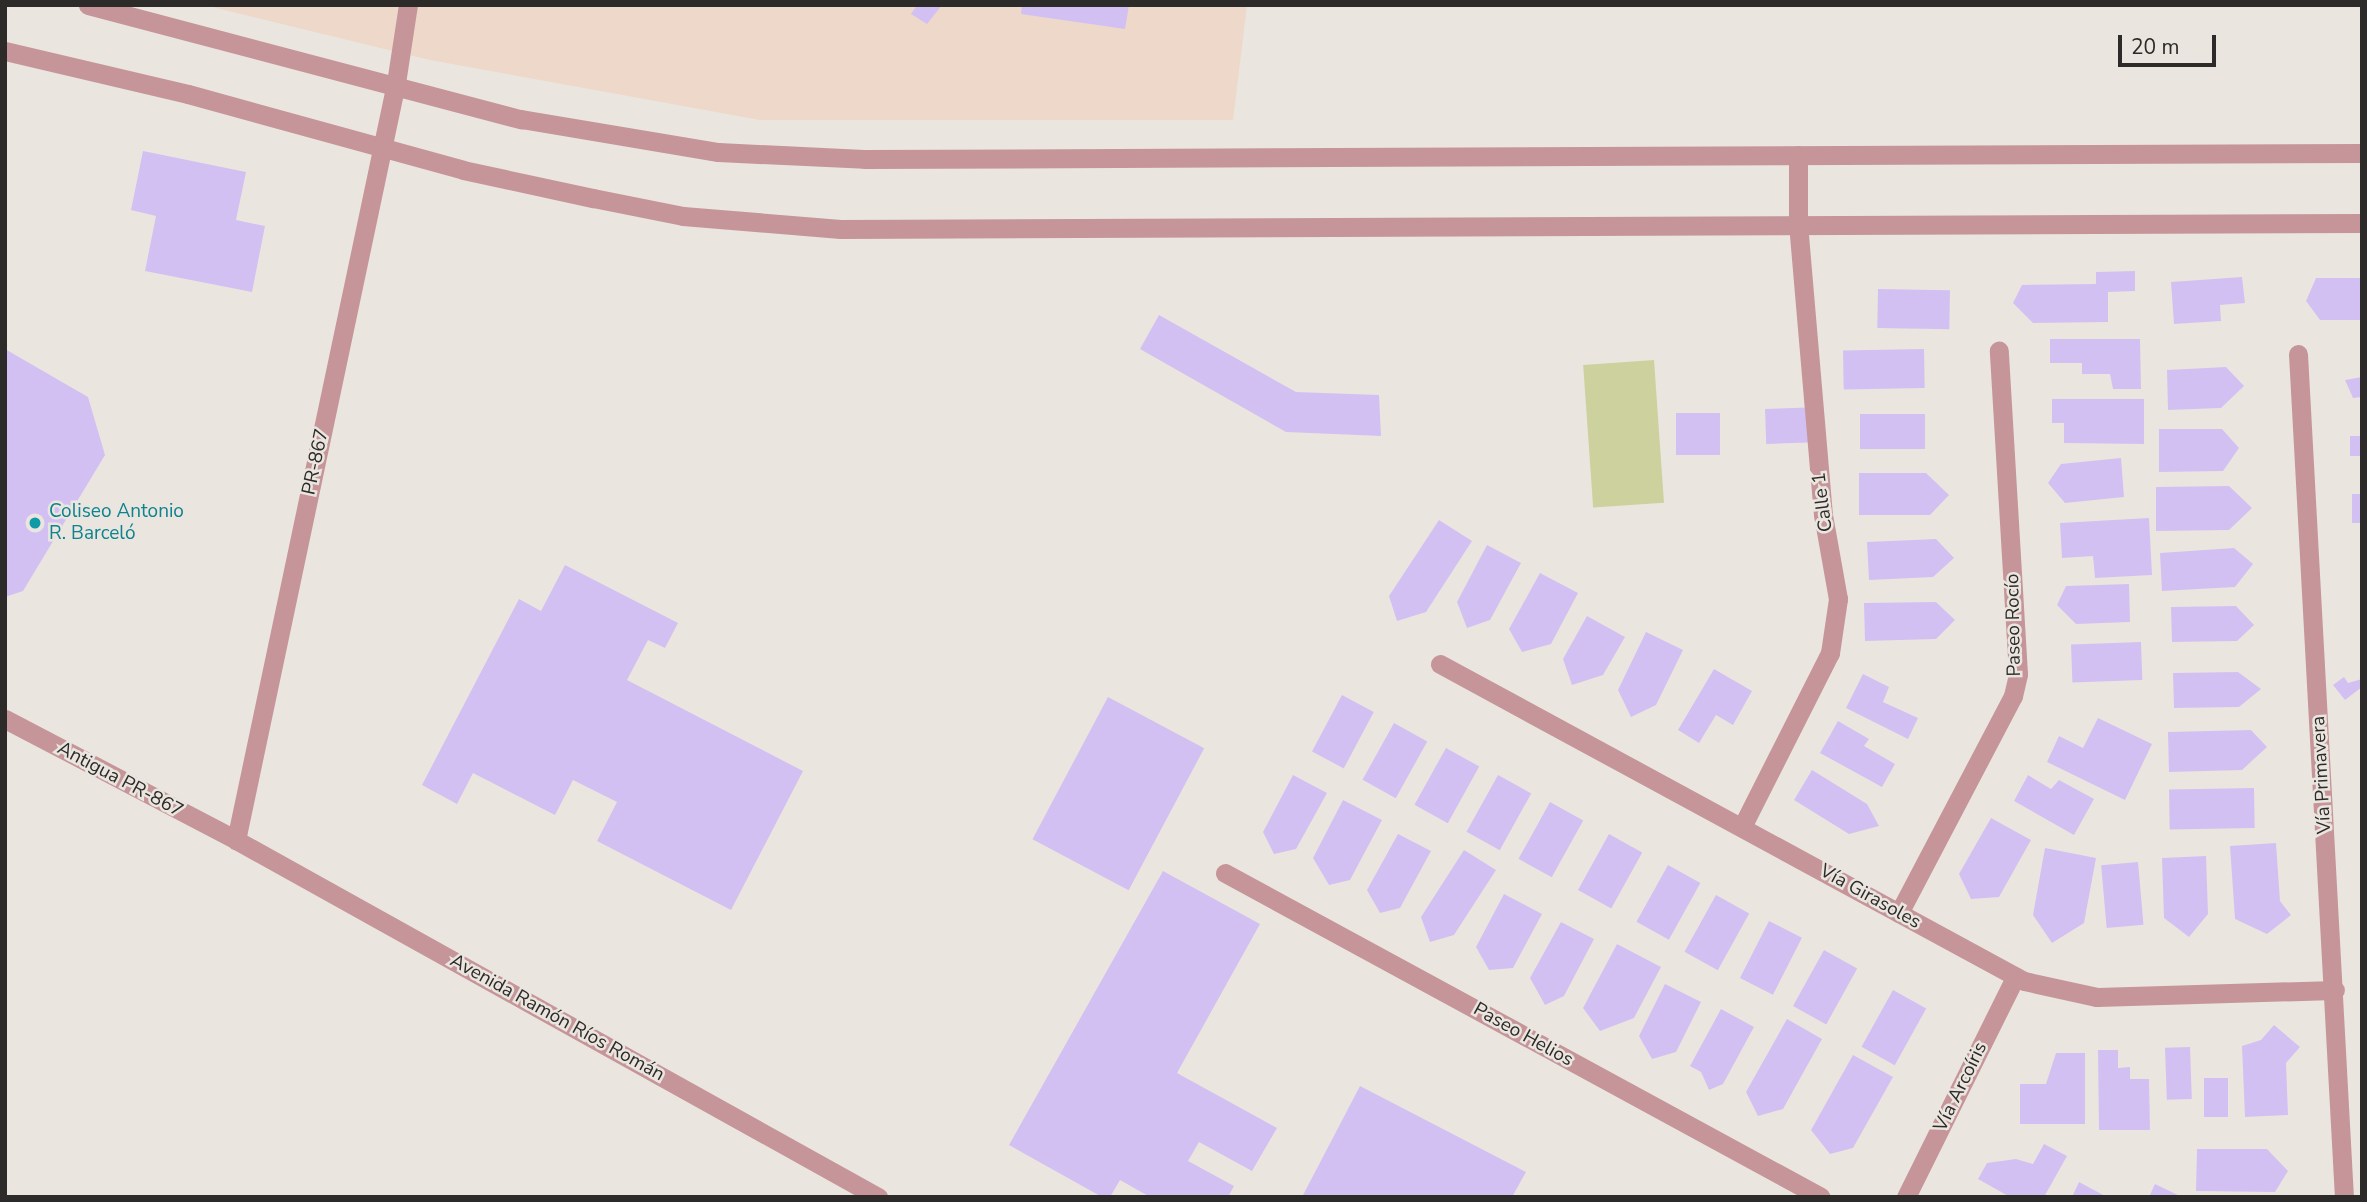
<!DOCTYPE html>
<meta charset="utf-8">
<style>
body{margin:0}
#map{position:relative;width:2367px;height:1202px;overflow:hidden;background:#eae6df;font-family:"Nunito Sans",sans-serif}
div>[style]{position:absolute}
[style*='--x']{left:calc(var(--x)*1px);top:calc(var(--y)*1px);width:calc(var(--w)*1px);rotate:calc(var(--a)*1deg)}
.commercial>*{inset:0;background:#edd8ca}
.green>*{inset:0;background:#cdd19e;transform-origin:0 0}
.building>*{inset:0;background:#d3c0f2;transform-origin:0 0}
.minor>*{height:19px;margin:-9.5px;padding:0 9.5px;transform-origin:9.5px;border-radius:9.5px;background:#c6959a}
.tertiary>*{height:19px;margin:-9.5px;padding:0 9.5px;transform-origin:9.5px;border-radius:9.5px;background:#c6959a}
.dots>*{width:19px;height:19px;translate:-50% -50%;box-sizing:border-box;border:4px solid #eae6df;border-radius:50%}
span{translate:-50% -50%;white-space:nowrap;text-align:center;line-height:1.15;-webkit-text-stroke:5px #eae6df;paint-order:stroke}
.street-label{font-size:19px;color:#2d2b29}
.culture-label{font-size:19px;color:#0d838f}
.left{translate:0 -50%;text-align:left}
.frame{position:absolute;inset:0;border:7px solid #2d2b29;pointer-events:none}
.scale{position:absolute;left:2118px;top:35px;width:98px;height:32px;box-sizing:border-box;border:4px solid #2d2b29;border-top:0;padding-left:9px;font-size:21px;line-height:24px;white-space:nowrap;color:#2d2b29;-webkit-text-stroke:5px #eae6df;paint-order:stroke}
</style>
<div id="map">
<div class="commercial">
<i style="clip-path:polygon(204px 5px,1247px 5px,1233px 120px,760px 120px,430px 60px)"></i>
</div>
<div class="green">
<i style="left:1654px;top:360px;width:143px;height:71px;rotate:86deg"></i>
</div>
<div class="building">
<i style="clip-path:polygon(917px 5px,942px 5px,927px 24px,911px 14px)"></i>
<i style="clip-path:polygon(1022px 5px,1129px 5px,1125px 29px,1021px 14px)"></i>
<i style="clip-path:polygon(143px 151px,246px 172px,236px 220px,265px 226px,252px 292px,145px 271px,156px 216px,131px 210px)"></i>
<i style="clip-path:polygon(2135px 271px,2135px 291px,2108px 292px,2108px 322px,2033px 323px,2013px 303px,2022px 285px,2096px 284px,2096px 272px)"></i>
<i style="clip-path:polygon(2242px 277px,2245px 303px,2220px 305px,2221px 321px,2174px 324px,2171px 282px)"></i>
<i style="clip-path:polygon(2316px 278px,2362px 278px,2362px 320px,2320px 320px,2306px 301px)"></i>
<i style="left:1878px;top:289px;width:72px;height:39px;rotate:1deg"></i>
<i style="clip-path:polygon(1159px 315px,1296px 392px,1379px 395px,1381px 436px,1286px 432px,1140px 349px)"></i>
<i style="clip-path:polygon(2050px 339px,2140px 339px,2141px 389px,2113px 389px,2110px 374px,2082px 374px,2082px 363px,2050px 363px)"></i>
<i style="clip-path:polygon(5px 349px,88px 397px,105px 455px,23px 591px,5px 597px)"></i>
<i style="left:1924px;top:349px;width:39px;height:81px;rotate:89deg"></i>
<i style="clip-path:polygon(2226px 367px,2244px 386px,2221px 408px,2168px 410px,2167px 370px)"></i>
<i style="clip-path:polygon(2362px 377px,2362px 397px,2353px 398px,2345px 380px)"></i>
<i style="clip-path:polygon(2052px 399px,2144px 399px,2144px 444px,2064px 443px,2064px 423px,2052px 423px)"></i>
<i style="left:1822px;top:407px;width:35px;height:57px;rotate:88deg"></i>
<i style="left:1676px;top:413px;width:44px;height:42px"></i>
<i style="left:1860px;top:414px;width:65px;height:35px"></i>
<i style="clip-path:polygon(2159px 429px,2222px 429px,2239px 448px,2223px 471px,2159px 472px)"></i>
<i style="left:2350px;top:436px;width:12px;height:20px"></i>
<i style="clip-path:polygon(2121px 458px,2124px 497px,2065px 503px,2048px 483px,2061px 464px)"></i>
<i style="clip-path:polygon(1859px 473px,1926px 473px,1949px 495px,1930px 515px,1859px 515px)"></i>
<i style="clip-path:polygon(2229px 486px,2252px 508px,2229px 530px,2156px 531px,2156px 487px)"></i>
<i style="left:2362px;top:494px;width:29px;height:10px;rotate:90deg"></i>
<i style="clip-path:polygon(2149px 518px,2152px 575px,2095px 578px,2093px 556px,2062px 558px,2060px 523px)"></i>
<i style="clip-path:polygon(1439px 520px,1472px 541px,1426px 612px,1397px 621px,1389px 596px)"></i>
<i style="clip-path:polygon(1936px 539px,1954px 558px,1933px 577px,1869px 580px,1867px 542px)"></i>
<i style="clip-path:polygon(1487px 545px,1521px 563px,1490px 620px,1467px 628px,1457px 602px)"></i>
<i style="clip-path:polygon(2234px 548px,2253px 564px,2235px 587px,2162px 591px,2160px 553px)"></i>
<i style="clip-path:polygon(565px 565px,678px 623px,665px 648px,648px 640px,627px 680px,803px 771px,731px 910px,597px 841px,617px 802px,573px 780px,555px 815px,473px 773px,457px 804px,422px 785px,519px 599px,541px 611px)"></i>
<i style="clip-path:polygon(1540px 573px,1578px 593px,1551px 644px,1522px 652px,1509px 629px)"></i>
<i style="clip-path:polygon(2129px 584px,2130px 622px,2076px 624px,2057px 605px,2066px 586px)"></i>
<i style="clip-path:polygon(1936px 602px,1955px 620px,1936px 639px,1865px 641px,1864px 603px)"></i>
<i style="clip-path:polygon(2236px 606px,2254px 625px,2237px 641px,2172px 642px,2171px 607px)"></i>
<i style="clip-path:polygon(1587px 616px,1625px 637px,1603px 675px,1572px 685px,1563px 659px)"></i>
<i style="clip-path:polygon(1646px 632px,1683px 650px,1656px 705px,1631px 717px,1618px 690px)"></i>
<i style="left:2141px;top:642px;width:38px;height:70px;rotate:88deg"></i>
<i style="clip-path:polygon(1714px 669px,1752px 691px,1733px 725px,1716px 715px,1699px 743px,1678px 730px)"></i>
<i style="clip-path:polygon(2238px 672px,2261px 689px,2239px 707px,2174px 708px,2173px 673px)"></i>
<i style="clip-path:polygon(1863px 674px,1889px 687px,1883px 702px,1918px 718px,1908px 739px,1846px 708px)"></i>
<i style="clip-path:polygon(2344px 677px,2348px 683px,2362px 679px,2362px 687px,2345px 700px,2333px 685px)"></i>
<i style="left:1342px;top:695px;width:36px;height:64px;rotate:28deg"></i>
<i style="left:1108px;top:697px;width:109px;height:161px;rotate:28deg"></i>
<i style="clip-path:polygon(2098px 718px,2152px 744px,2125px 800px,2047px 762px,2059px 736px,2083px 748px)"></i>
<i style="clip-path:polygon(1838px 721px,1869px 739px,1864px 746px,1895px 764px,1882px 787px,1820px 753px)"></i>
<i style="left:1394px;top:723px;width:38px;height:65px;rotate:29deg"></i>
<i style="clip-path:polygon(2251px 730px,2267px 747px,2242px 770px,2169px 772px,2168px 732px)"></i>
<i style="left:1446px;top:748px;width:38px;height:65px;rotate:29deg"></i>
<i style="clip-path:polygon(1812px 770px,1867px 804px,1879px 826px,1849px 834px,1794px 800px)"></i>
<i style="clip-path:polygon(1293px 775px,1327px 793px,1296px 849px,1274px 854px,1263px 832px)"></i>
<i style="left:1498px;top:775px;width:38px;height:65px;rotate:29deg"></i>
<i style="clip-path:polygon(2028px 775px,2051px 789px,2059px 780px,2094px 799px,2074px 835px,2014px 801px)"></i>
<i style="left:2254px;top:788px;width:40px;height:85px;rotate:89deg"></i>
<i style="clip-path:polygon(1343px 800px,1382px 820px,1350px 880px,1329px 885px,1313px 858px)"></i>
<i style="left:1550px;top:802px;width:38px;height:65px;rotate:29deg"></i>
<i style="clip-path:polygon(1991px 818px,2031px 840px,1999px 897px,1971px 899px,1959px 874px)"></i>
<i style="clip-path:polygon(1398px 834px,1431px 851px,1400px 908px,1380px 913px,1367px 890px)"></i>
<i style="left:1609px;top:834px;width:38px;height:64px;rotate:29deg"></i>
<i style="clip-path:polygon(2276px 843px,2280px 901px,2291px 915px,2267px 934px,2235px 919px,2230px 846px)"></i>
<i style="clip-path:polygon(2045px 848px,2096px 858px,2084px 923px,2052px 943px,2033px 915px)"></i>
<i style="clip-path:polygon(1464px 850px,1496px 870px,1454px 935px,1430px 942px,1421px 917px)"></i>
<i style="clip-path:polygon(2206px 856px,2208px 914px,2189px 937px,2164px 918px,2162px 858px)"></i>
<i style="left:2138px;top:862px;width:63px;height:37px;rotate:85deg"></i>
<i style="left:1668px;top:865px;width:37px;height:65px;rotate:29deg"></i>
<i style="clip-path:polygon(1163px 871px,1260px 924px,1177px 1073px,1277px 1128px,1252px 1171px,1199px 1142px,1188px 1161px,1234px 1186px,1228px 1197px,1150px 1197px,1120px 1180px,1110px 1197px,1102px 1197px,1009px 1145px)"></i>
<i style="clip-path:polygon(1504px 894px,1542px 914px,1513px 968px,1489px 970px,1476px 947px)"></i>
<i style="left:1716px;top:895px;width:38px;height:65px;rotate:29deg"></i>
<i style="left:1769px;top:921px;width:37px;height:64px;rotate:27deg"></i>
<i style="clip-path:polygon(1561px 922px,1594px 939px,1564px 996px,1545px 1005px,1530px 978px)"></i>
<i style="clip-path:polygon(1617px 944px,1661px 967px,1634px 1018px,1600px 1031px,1583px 1008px)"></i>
<i style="left:1824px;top:950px;width:38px;height:64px;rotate:29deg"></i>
<i style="clip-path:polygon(1665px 984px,1701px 1002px,1676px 1052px,1652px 1059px,1639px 1036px)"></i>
<i style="left:1893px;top:990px;width:38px;height:65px;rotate:29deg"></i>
<i style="clip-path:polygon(1721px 1009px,1754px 1027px,1723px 1084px,1709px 1090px,1701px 1072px,1690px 1066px)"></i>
<i style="clip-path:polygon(1787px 1019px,1822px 1039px,1783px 1109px,1758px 1116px,1746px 1092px)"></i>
<i style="clip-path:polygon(2274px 1025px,2300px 1047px,2286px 1063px,2288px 1115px,2245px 1117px,2242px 1046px,2261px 1040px)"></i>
<i style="left:2190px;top:1047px;width:52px;height:25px;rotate:88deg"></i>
<i style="clip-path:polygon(2098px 1050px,2118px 1050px,2118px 1068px,2130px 1067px,2130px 1079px,2149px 1079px,2150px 1130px,2099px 1130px)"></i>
<i style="clip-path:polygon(2056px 1053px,2085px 1053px,2085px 1124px,2020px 1124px,2020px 1084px,2046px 1084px)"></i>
<i style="clip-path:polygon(1853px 1055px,1893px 1077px,1853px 1148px,1830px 1154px,1811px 1130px)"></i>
<i style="left:2204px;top:1078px;width:24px;height:39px"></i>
<i style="clip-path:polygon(1360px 1086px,1526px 1172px,1512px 1197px,1302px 1197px)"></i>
<i style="clip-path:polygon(2044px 1144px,2067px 1156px,2044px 1197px,2010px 1197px,1978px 1179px,1987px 1163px,2016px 1159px,2033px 1164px)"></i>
<i style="clip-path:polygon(2197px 1149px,2267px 1149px,2288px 1171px,2275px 1192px,2196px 1191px)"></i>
<i style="clip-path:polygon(2079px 1182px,2107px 1197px,2072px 1197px)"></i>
<i style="clip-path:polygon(2155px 1184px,2182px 1197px,2149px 1197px)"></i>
</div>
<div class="minor">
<i style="--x:396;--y:83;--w:79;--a:-81.3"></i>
<i style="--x:2298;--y:354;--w:844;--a:86.88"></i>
<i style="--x:1440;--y:664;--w:664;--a:28.49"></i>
<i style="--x:2024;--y:981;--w:75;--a:12.4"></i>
<i style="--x:2097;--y:997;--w:238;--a:-1.7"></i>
<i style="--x:5;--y:719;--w:261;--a:27.6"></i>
<i style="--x:1742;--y:827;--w:195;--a:-63.2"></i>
<i style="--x:1830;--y:653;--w:55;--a:-81.6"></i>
<i style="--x:1838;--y:599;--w:85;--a:-100.1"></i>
<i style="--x:1823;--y:515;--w:291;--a:-94.9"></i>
<i style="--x:1798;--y:225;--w:70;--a:-90"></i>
<i style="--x:1225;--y:873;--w:678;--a:28.53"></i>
<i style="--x:1899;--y:913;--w:245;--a:-62.3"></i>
<i style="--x:2013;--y:696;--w:23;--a:-77"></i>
<i style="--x:2018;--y:674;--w:324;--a:-93.4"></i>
<i style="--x:1906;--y:1197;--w:246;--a:-63.6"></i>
</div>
<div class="tertiary">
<i style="--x:88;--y:5;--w:448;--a:14.8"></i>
<i style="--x:521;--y:119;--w:200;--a:9.5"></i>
<i style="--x:718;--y:152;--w:146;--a:2.7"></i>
<i style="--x:864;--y:159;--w:1498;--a:-0.23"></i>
<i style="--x:5;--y:51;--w:188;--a:13.2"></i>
<i style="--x:188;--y:94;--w:285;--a:15.4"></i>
<i style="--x:463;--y:170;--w:133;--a:12.2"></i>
<i style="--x:593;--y:198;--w:92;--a:11.3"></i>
<i style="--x:683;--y:216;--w:158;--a:4.7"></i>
<i style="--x:840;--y:229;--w:1522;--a:-0.23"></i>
<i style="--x:396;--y:83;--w:774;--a:101.93"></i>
<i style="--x:236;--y:840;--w:735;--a:29.08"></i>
</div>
<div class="dots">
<i style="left:35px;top:523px;background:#0f9aa8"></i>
</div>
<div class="street-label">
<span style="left:316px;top:462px;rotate:-78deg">PR-867</span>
<span style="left:1823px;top:502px;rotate:-97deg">Calle 1</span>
<span style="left:2014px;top:625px;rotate:-91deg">Paseo Rocío</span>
<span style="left:2322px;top:775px;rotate:-93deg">Vía Primavera</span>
<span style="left:120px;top:780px;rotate:28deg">Antigua PR-867</span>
<span style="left:1870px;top:897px;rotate:29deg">Vía Girasoles</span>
<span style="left:557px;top:1018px;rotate:29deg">Avenida Ramón Ríos Román</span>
<span style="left:1523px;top:1035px;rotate:29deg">Paseo Helios</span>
<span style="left:1961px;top:1087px;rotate:-64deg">Vía Arcoíris</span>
</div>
<div class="culture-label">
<span class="left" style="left:49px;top:523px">Coliseo Antonio<br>R. Barceló</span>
</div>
<div class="frame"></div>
<div class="scale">20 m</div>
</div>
